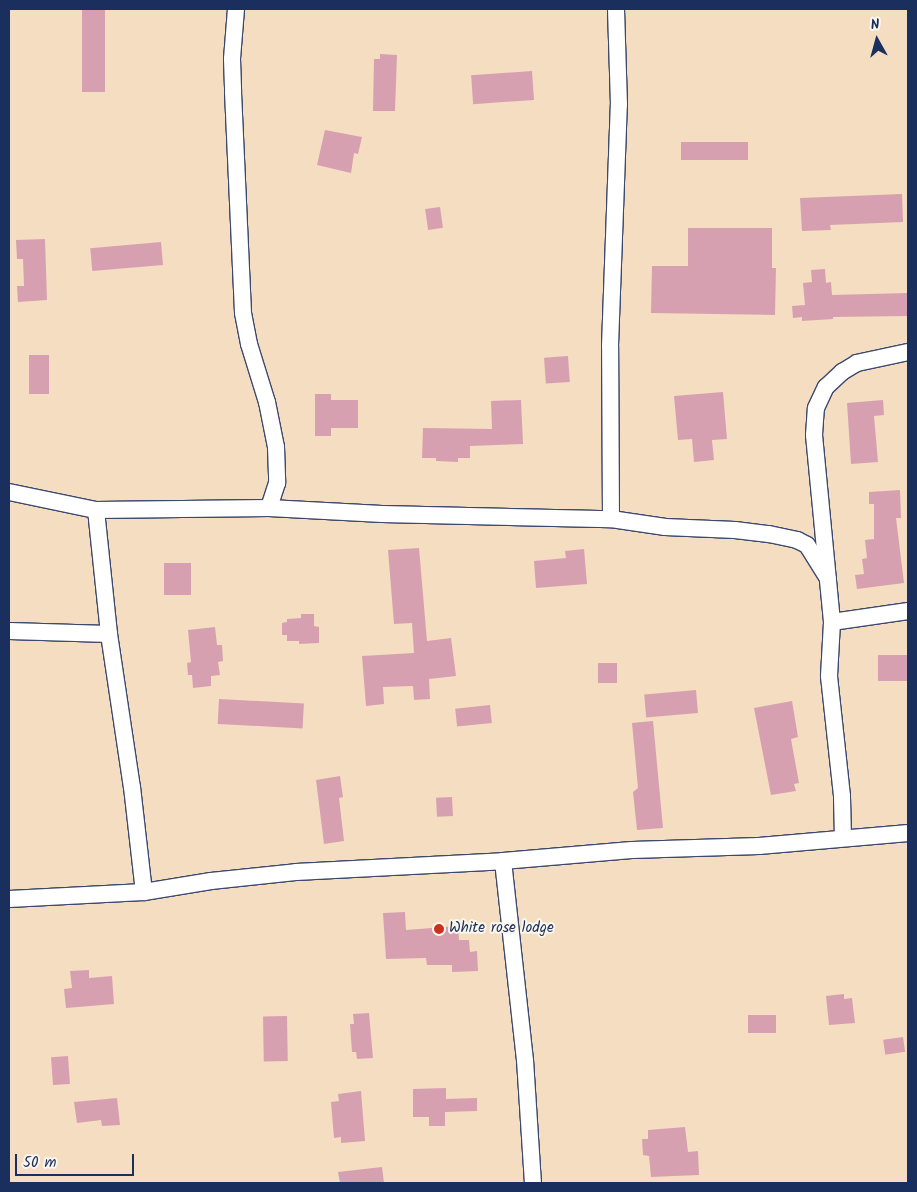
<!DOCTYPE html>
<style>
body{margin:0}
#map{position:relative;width:917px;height:1192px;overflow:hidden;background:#f5ddc1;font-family:Kalam,sans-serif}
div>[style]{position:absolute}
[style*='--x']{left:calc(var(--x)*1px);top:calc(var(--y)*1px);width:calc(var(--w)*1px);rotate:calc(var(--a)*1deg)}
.building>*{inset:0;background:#d7a0b1;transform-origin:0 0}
.roads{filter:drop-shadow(1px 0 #3c496d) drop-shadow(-1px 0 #3c496d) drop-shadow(0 1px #3c496d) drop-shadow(0 -1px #3c496d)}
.minor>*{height:16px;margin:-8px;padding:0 8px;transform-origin:8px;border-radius:8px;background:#fff}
.dots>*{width:14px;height:14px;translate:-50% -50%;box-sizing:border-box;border:2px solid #fbf7ec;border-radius:50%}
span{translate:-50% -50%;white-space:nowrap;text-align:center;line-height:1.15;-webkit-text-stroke:4px #fbf7ec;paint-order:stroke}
.poi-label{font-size:15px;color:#1b2f5e}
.left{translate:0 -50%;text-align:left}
.frame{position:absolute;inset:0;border:10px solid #1b2f5e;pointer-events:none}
.north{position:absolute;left:852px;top:15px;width:50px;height:50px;-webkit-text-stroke:4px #fbf7ec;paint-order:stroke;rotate:353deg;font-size:14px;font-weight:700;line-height:20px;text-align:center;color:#1b2f5e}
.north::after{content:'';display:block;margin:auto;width:18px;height:22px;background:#1b2f5e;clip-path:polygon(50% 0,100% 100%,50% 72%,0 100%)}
.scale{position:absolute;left:15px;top:1154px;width:119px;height:22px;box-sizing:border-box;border:2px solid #1b2f5e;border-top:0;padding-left:6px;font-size:15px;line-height:18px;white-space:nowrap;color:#1b2f5e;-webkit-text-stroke:4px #fbf7ec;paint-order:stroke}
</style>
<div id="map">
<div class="building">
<i style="left:82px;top:9px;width:23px;height:83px"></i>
<i style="clip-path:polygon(380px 54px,397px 55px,395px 111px,373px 111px,374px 59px,380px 59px)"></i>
<i style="left:532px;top:71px;width:29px;height:61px;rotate:86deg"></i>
<i style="clip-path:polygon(325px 130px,362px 137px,358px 154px,354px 153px,351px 173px,317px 165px)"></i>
<i style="left:748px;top:142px;width:18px;height:67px;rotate:90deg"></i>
<i style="clip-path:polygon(902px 194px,903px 222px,830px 225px,831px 230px,802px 231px,800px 198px)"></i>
<i style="left:440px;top:207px;width:21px;height:15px;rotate:82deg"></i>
<i style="clip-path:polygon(688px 228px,772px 228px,772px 268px,776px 268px,775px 315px,651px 313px,652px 266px,688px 266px)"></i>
<i style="clip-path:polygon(45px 239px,47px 300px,18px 302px,17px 286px,24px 286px,23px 259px,17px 259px,16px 240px)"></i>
<i style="left:161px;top:242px;width:23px;height:71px;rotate:85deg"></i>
<i style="clip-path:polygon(825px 269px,826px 283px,831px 282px,832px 295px,908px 293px,908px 316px,833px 317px,833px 319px,802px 321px,802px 317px,793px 318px,792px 306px,805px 305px,803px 283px,812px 282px,811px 270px)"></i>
<i style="left:29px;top:355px;width:20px;height:39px"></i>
<i style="left:568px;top:356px;width:26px;height:24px;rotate:86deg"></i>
<i style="clip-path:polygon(723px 392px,727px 439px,712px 440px,714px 460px,694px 462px,692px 439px,678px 440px,674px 396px)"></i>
<i style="clip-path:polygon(315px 394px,331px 394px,331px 400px,358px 400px,358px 428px,331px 428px,331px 436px,315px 436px)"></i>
<i style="clip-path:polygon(521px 400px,523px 444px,470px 446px,470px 458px,458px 458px,458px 462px,436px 461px,436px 458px,422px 458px,423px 428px,492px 429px,491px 401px)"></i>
<i style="clip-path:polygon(883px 400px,884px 415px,874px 416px,878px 462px,851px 464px,847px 403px)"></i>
<i style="clip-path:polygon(900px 490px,901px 518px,896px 518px,904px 583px,857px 589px,855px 575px,864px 574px,862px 559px,867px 558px,865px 540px,874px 539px,874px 504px,869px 504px,869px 492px)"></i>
<i style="clip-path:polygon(419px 548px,427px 641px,451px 638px,456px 676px,429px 679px,430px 699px,414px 700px,413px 686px,383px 687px,384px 704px,366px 706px,362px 656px,414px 653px,412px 623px,394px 624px,388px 550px)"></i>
<i style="clip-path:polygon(584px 549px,587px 584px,536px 588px,534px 561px,566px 558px,565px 551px)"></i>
<i style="left:191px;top:563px;width:32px;height:27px;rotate:90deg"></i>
<i style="clip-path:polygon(301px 614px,314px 614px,314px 626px,319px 627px,319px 643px,299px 644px,299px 641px,287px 641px,287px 635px,282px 635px,282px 623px,287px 622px,287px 619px,301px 618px)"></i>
<i style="clip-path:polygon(215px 627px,217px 645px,222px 645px,223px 661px,218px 662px,220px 675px,211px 676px,211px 686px,193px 688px,192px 675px,188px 675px,187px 663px,191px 662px,188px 630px)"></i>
<i style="left:908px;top:655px;width:26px;height:30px;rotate:90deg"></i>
<i style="left:598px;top:663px;width:19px;height:20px"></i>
<i style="left:696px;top:690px;width:23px;height:52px;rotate:85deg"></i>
<i style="left:219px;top:699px;width:85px;height:25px;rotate:3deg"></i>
<i style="clip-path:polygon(792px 701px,798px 737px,791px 739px,799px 783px,794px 784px,796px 791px,771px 795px,754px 708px)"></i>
<i style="left:490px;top:705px;width:18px;height:35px;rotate:84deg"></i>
<i style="clip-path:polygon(653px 721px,663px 828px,637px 830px,633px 792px,638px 788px,632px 723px)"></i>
<i style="clip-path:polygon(340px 776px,343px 797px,339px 798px,344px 841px,324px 844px,316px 780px)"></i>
<i style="left:452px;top:797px;width:19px;height:16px;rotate:87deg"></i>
<i style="clip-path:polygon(405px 912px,406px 930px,458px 926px,459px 940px,469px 940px,470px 952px,477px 951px,478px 971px,452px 972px,452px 965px,427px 965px,426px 958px,386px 959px,383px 913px)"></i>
<i style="clip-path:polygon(89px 970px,89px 978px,112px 976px,114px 1004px,66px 1008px,64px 989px,72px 988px,70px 971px)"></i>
<i style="clip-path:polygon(844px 994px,844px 999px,852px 998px,855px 1023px,829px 1025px,826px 996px)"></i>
<i style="clip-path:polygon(369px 1013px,373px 1058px,357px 1059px,356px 1052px,352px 1052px,350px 1024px,354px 1024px,353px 1014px)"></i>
<i style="left:776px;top:1015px;width:18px;height:28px;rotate:90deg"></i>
<i style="left:287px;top:1016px;width:45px;height:24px;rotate:89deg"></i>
<i style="left:903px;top:1037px;width:15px;height:20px;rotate:82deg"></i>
<i style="left:68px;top:1056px;width:28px;height:17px;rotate:86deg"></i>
<i style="clip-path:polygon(446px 1088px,446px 1099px,477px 1098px,477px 1111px,445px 1112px,445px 1126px,429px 1126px,429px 1117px,413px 1117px,413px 1089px)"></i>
<i style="clip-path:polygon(361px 1091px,365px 1141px,341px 1143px,341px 1137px,334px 1138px,331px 1102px,339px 1101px,338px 1094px)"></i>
<i style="clip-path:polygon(117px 1098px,120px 1125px,102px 1126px,101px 1120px,77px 1123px,74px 1102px)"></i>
<i style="clip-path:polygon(685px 1127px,688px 1152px,698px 1151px,699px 1175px,651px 1177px,649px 1156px,643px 1155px,642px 1139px,648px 1139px,648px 1130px)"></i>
<i style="clip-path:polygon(382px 1167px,384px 1183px,340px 1183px,338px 1172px)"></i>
</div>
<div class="roads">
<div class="minor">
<i style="--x:236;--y:9;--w:50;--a:94.6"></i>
<i style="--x:232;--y:59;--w:33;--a:88"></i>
<i style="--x:233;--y:92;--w:221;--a:87.4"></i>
<i style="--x:243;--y:313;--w:32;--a:79"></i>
<i style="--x:249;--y:344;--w:61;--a:72.8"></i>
<i style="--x:267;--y:402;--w:46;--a:78.7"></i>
<i style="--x:276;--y:447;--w:36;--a:88"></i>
<i style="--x:277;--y:483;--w:26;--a:108"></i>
<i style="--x:9;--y:492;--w:89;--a:11.7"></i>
<i style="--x:96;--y:510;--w:173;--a:-0.7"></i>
<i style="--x:269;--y:508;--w:113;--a:3"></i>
<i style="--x:382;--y:514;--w:229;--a:1.3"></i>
<i style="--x:611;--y:519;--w:55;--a:8.4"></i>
<i style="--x:665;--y:527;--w:70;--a:2.5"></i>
<i style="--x:735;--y:530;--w:34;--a:7"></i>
<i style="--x:769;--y:534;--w:29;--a:12"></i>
<i style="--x:797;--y:540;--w:11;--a:27"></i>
<i style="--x:807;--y:545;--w:39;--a:58"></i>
<i style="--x:96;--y:510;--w:125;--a:84"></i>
<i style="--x:109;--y:634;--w:155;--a:81.5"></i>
<i style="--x:132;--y:787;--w:106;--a:83.5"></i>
<i style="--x:611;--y:519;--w:173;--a:-90.3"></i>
<i style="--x:610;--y:346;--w:241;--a:-87.9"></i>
<i style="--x:619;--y:105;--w:96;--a:-91.8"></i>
<i style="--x:832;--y:622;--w:77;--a:-8.2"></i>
<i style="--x:9;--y:631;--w:100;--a:1.7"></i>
<i style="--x:843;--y:838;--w:42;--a:-91.4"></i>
<i style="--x:842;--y:796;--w:121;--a:-96.2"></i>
<i style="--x:829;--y:676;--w:54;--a:-86.8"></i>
<i style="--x:832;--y:622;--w:188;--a:-95.5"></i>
<i style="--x:814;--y:435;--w:27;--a:-86"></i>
<i style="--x:816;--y:408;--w:23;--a:-65"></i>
<i style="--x:826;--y:387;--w:22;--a:-43"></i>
<i style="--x:842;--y:372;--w:17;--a:-31"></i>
<i style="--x:857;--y:363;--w:52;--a:-12.2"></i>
<i style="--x:503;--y:861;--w:200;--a:83.7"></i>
<i style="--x:525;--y:1060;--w:123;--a:86.3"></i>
<i style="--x:9;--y:899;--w:135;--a:-3"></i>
<i style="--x:144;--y:892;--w:68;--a:-9.3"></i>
<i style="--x:211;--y:881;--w:85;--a:-6"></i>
<i style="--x:296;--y:872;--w:207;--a:-3"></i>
<i style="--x:503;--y:861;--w:129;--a:-4.9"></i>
<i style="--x:632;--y:850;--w:127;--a:-1.8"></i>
<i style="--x:759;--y:846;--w:150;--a:-5"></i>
</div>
</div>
<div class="dots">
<i style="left:439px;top:929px;background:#c8321e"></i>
</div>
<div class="poi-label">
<span class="left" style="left:449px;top:929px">White rose lodge</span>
</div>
<div class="frame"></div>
<div class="north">N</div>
<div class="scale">50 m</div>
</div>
